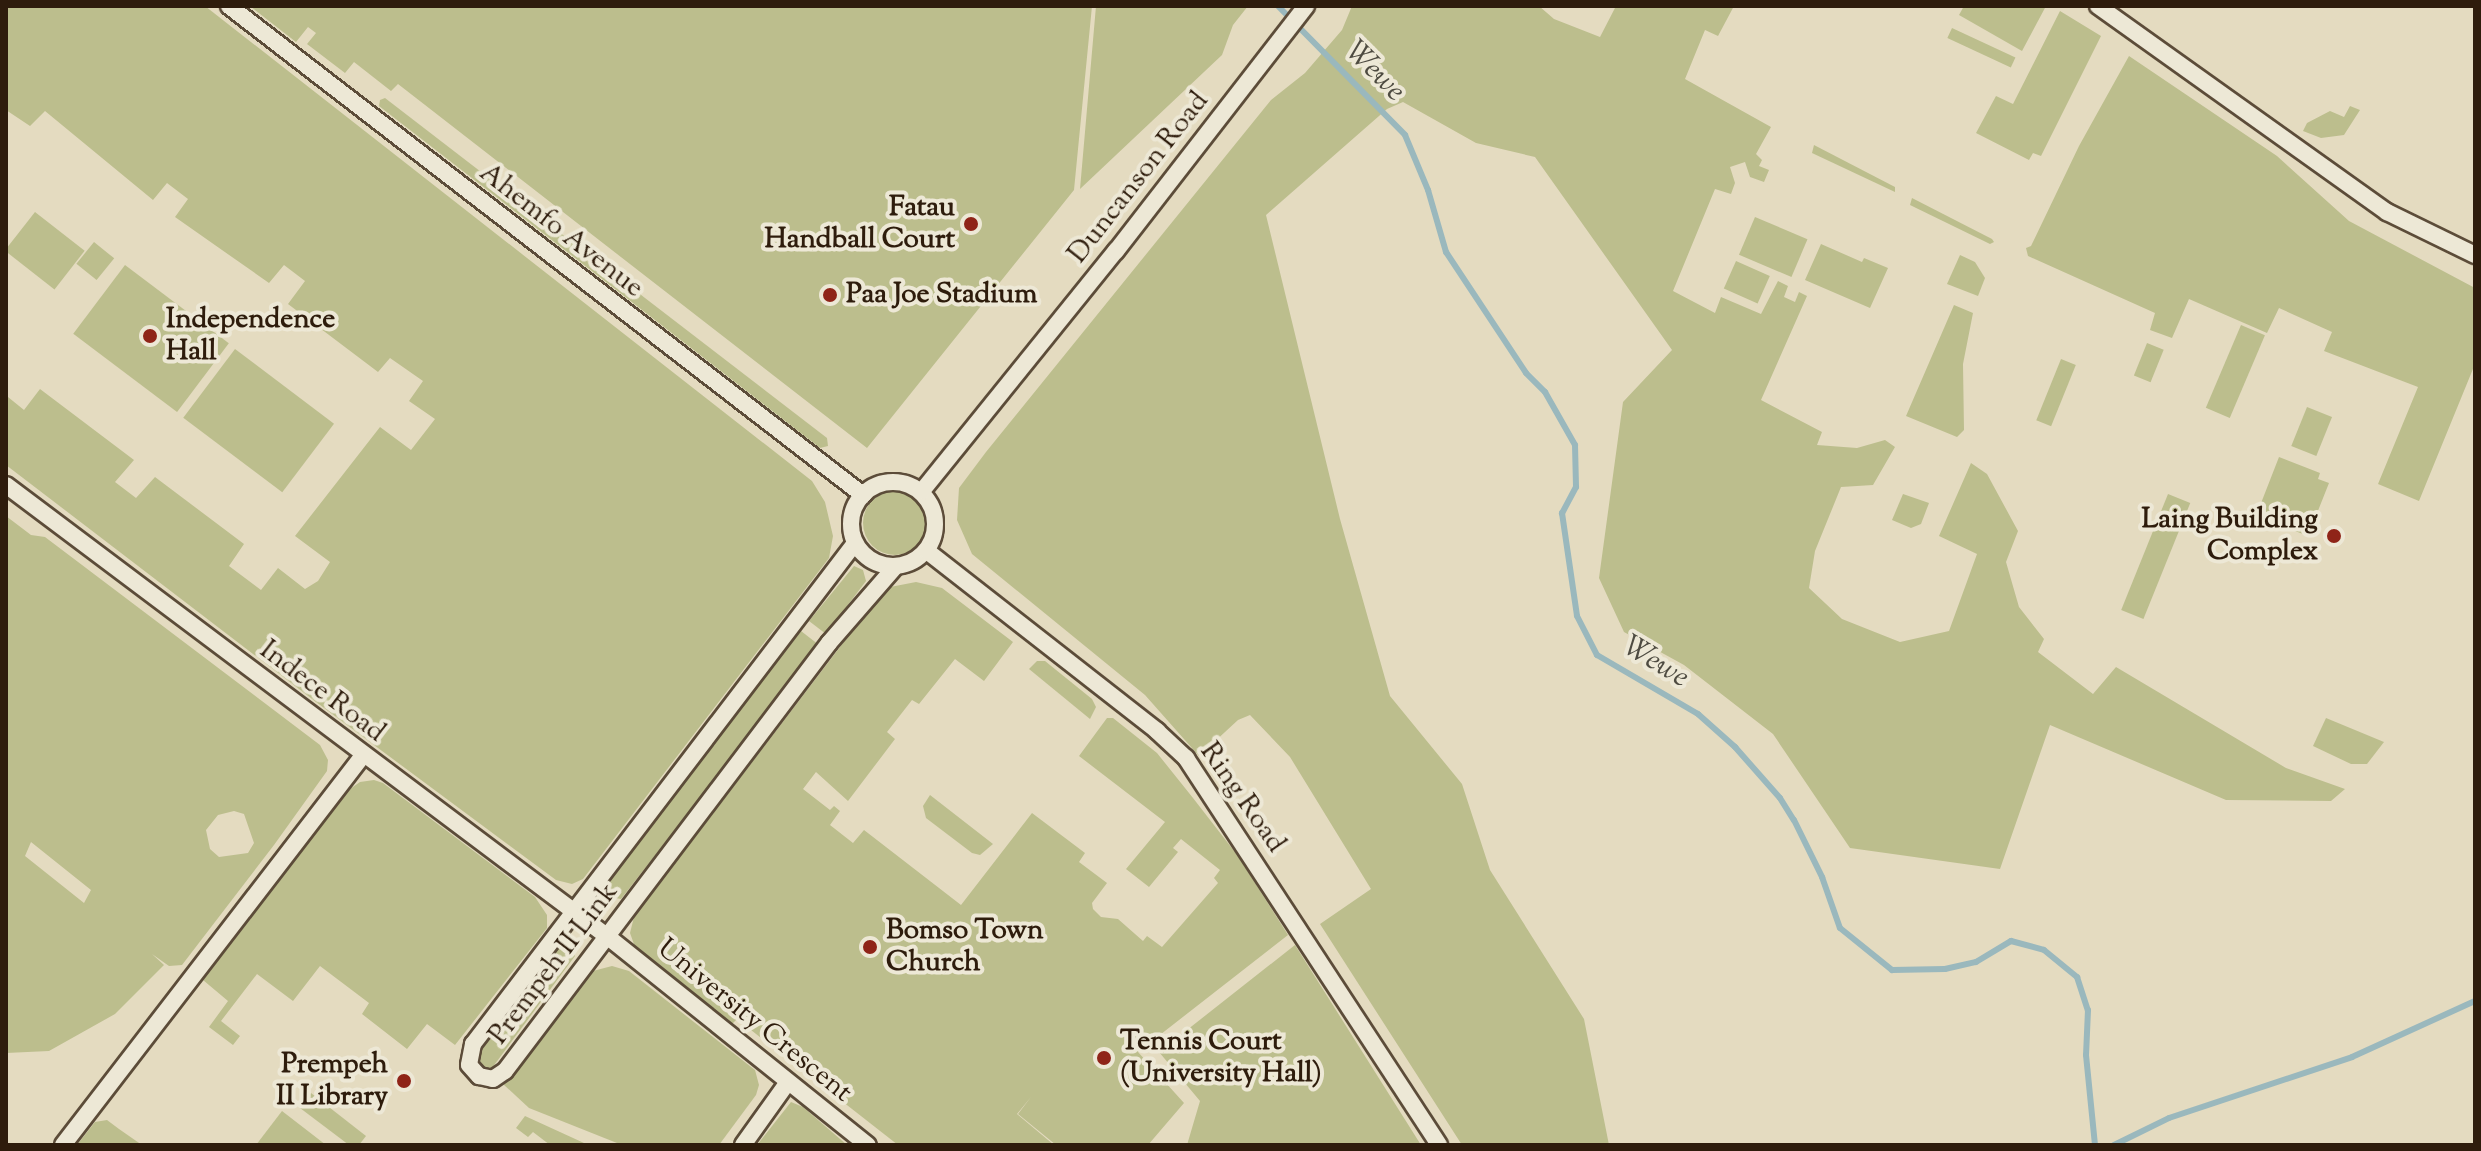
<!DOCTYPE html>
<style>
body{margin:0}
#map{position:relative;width:2481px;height:1151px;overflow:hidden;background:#e4dbc0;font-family:"Sorts Mill Goudy",serif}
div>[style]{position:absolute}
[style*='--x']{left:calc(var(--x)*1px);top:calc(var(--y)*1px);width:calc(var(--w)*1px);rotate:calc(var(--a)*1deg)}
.green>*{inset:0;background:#bcbe8d;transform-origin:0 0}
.round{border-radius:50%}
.stream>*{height:6px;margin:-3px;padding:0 3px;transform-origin:3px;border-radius:3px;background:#9ab8bd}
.roads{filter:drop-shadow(2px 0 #5c4c39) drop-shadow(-2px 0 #5c4c39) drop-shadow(0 2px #5c4c39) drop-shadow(0 -2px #5c4c39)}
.street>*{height:16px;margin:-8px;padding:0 8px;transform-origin:8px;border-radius:8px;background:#ede8d6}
.street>.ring{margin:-8px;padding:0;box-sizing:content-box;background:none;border:16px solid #ede8d6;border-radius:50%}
.dots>*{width:22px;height:22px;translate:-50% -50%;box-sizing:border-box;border:4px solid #ede8d6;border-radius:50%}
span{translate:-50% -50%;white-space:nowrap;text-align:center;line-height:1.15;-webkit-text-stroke:8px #ede8d6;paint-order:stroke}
.street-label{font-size:28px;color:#2e1c0c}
.poi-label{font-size:28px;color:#2e1c0c;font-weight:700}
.right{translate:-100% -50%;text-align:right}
.left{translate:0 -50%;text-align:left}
.water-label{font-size:30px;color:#4e4b41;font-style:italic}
.frame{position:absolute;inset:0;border:8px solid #2e1c0c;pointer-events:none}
</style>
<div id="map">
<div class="green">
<i style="clip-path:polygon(6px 6px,205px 6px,812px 481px,825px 502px,833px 536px,829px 558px,583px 879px,572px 884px,556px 880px,316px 702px,6px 465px,6px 400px,8px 397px,24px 410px,40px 389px,134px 460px,115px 482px,136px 498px,155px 477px,244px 544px,229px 566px,261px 590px,278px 568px,305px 589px,318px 581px,330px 562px,295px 536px,380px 427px,411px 450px,435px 419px,409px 401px,423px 381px,390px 358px,378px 372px,288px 304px,305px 281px,284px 265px,269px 283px,175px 217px,188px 199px,167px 183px,153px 200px,45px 111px,30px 126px,6px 110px)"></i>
<i style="clip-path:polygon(250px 6px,1092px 6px,1074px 190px,867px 448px,398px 84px,391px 91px,354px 62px,345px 73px,307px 44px,316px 33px,308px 27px,296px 42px)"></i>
<i style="clip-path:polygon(1096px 6px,1248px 6px,1233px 25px,1222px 55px,1080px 189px)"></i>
<i style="clip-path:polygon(1352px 6px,1539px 6px,1554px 19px,1600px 37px,1616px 6px,1734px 6px,1718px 36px,1705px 30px,1685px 79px,1771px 127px,1756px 154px,1762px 160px,1759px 166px,1769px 170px,1764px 182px,1750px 177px,1745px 162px,1730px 167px,1735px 183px,1731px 194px,1715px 189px,1673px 291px,1715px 313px,1721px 297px,1761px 314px,1778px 281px,1788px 286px,1784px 297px,1795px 302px,1799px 292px,1807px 296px,1761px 400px,1822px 432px,1817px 445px,1857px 448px,1885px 440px,1895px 447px,1873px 485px,1841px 487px,1815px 551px,1809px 588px,1842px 619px,1900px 642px,1949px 631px,1977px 554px,1939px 536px,1971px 463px,1987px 474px,2018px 531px,2006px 562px,2019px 607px,2044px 639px,2038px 652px,2093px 694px,2116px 667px,2286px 768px,2345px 789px,2331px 801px,2226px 800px,2050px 725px,2000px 869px,1850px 848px,1773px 734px,1684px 665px,1624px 632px,1599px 578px,1623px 402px,1672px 350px,1535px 157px,1476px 143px,1403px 102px,1387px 109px,1266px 215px,1340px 519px,1390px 696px,1462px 784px,1490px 870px,1584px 1019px,1609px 1145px,1462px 1145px,1320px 924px,1371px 889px,1290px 757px,1250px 715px,1238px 720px,1199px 756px,1145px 695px,972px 554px,957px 520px,959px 488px,986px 452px,1271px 100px,1305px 73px,1342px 30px)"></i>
<i style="clip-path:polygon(1964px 6px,2046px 6px,2022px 51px,1959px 15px)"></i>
<i style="clip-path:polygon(2060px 11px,2101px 36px,2041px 156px,2033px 153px,2029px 160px,1976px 133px,1996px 96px,2013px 104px)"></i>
<i style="left:1952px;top:28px;width:70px;height:11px;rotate:25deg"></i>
<i style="clip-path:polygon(2129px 56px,2277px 156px,2349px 221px,2475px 288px,2475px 364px,2419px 501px,2378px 484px,2418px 387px,2324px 351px,2332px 332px,2279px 308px,2267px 333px,2189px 299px,2172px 338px,2150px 330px,2155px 313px,2028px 256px,2026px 248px,2031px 246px,2079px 146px)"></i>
<i style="clip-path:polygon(385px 98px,827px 438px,828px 446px,820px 448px,379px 106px,380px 100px)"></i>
<i style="clip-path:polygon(2350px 106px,2360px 110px,2344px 135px,2321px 138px,2303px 131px,2307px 123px,2330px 111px,2344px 117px)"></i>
<i style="clip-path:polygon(1814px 145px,1895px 187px,1895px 192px,1812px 153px)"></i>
<i style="clip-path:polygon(1912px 198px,1992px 239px,1994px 242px,1990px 244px,1910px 205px)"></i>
<i style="left:35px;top:212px;width:63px;height:49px;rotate:38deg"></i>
<i style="left:1755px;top:217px;width:57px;height:41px;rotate:23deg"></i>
<i style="left:94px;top:242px;width:26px;height:28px;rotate:39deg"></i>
<i style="clip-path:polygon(1821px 244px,1862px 262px,1864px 258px,1888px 268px,1870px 308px,1805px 280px)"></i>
<i style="clip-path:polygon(1960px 255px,1975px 262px,1985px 278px,1978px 296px,1947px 284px)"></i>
<i style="left:1736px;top:261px;width:37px;height:30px;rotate:24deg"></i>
<i style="left:125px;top:265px;width:130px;height:86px;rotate:37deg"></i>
<i style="clip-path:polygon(1954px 305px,1973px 313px,1963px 364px,1964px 430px,1957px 437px,1906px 416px)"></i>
<i style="left:2241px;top:325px;width:26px;height:90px;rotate:23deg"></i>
<i style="left:2147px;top:343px;width:18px;height:35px;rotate:22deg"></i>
<i style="left:235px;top:349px;width:124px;height:86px;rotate:37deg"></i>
<i style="left:2061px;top:359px;width:16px;height:66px;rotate:22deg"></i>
<i style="left:2307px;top:407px;width:27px;height:42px;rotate:22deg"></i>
<i style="clip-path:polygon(2279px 457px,2320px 473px,2318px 479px,2329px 483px,2308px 536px,2256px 516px)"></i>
<i class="round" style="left:863px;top:491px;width:64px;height:64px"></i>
<i style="clip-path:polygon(1903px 494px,1929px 503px,1921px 524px,1911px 528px,1892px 520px)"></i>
<i style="left:2168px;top:494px;width:24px;height:125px;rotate:22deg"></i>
<i style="clip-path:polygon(evenodd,6px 516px,31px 535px,45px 537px,320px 745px,328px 760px,327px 771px,274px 845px,182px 965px,169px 966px,152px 954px,164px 965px,115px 1014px,49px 1051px,6px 1053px,6px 516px,234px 811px,244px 814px,254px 843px,248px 853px,219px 857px,210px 849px,206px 830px,218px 815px,234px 811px,6px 516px,31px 842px,91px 890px,84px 903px,25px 856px,31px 842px)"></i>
<i style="clip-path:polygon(854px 566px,863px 570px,866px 581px,826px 634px,809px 621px)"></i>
<i style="clip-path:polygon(916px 582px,942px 588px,1013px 642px,984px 681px,955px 659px,919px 704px,912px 700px,887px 732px,895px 739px,848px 801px,816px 772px,803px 789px,830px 810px,834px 806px,840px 811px,830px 825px,853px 843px,864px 830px,961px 905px,1032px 813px,1085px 853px,1079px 862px,1107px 883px,1092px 903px,1093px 909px,1101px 917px,1118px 919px,1143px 941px,1147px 936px,1162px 947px,1218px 883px,1214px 878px,1220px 870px,1181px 839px,1173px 848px,1178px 852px,1149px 887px,1126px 869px,1165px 822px,1079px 756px,1107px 718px,1113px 718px,1157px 753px,1193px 798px,1238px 856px,1288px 935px,1138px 1052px,1184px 1103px,1148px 1145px,1056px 1145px,1018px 1114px,1031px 1097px,1017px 1114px,1054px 1145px,898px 1145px,737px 1019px,732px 1024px,641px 955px,635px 947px,630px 933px,634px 917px,885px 588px)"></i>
<i style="clip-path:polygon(801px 631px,819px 645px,621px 899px,605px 896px,602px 890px,605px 884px)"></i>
<i style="clip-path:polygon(1037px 661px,1045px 661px,1092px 699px,1096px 707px,1090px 719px,1029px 669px)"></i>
<i style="clip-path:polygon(2326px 718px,2384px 742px,2367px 764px,2351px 764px,2313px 746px)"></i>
<i style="clip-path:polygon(374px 780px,383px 783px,535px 897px,547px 915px,547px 928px,455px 1045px,427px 1024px,407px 1049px,362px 1014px,369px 1003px,320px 966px,293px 1001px,257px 974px,221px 1021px,240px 1036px,233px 1045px,209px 1027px,228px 1001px,203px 980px,350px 789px,360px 782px)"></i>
<i style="clip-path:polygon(930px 795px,993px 844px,980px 855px,972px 853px,926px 818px,923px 806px)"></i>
<i style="clip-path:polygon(559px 944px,568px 945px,575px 956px,489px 1072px,482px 1073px,473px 1060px)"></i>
<i style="clip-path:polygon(1295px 945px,1421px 1145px,1187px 1145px,1200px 1101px,1159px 1052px)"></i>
<i style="clip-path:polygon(612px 966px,629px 971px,755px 1070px,759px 1085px,756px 1095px,719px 1145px,622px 1145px,529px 1108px,503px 1084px,593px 971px)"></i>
<i style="clip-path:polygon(311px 1093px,366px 1136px,359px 1145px,349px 1145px,300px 1108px)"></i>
<i style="clip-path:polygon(791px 1102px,803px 1107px,847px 1145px,757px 1145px)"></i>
<i style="clip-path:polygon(282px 1111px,326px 1145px,256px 1145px)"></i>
<i style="clip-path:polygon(525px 1116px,584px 1143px,588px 1145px,550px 1145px,533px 1132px,528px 1137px,516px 1128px)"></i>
<i style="clip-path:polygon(107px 1120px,119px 1129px,142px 1145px,77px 1145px,95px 1122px)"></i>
</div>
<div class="stream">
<i style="--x:1278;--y:6;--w:181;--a:45.4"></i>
<i style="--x:1405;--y:135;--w:60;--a:67.3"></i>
<i style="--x:1428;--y:190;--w:65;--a:73.8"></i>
<i style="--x:1446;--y:252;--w:145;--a:56.5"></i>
<i style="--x:1526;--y:373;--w:27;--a:45"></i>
<i style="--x:1545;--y:392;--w:61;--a:60.5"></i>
<i style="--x:1575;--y:445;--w:42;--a:88.6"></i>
<i style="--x:1576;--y:487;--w:30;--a:118"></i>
<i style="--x:1562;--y:513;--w:104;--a:81.7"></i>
<i style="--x:1577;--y:616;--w:44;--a:62.9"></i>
<i style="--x:1597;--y:655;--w:117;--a:30.3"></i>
<i style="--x:1698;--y:714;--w:50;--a:41.7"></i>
<i style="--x:1735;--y:747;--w:68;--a:48.6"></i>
<i style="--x:1780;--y:798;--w:26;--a:58"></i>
<i style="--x:1794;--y:820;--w:64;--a:63.8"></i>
<i style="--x:1822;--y:877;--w:54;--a:70.6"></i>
<i style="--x:1840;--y:928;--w:67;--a:38.9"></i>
<i style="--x:1892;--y:970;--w:53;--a:-1.1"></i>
<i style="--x:1945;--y:969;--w:32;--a:-13"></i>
<i style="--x:1976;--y:962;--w:41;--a:-31"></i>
<i style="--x:2011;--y:941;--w:34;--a:15"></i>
<i style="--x:2044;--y:950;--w:43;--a:39.3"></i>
<i style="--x:2077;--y:977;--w:35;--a:72"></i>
<i style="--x:2088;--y:1010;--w:45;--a:92.5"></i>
<i style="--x:2086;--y:1055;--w:90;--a:84.3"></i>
<i style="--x:2114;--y:1145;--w:61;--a:-26.1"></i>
<i style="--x:2169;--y:1118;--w:193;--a:-18.4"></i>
<i style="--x:2352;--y:1057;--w:135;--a:-24.5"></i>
</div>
<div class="roads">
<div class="street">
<i style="--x:229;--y:6;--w:801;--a:37.64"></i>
<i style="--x:2098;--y:6;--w:355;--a:35.5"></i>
<i style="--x:2387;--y:212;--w:98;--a:26"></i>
<i class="ring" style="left:851px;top:482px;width:68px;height:68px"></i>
<i style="--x:6;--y:485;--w:753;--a:36.9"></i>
<i style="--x:608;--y:937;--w:333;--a:38.7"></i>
<i style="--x:922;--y:491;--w:309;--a:-51.1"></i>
<i style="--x:1116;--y:251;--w:310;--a:-52.2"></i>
<i style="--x:855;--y:543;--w:630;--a:127.32"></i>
<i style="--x:473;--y:1044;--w:21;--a:101"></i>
<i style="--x:469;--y:1065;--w:15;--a:48"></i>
<i style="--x:479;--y:1076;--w:14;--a:12"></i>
<i style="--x:493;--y:1079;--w:14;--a:-34"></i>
<i style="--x:505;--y:1071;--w:537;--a:-52.87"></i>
<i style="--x:829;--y:643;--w:101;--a:-49"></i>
<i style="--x:927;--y:551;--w:292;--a:38"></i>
<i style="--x:1157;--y:731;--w:40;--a:43"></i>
<i style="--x:1186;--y:758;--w:462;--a:56.8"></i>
<i style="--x:63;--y:1145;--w:491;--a:-52.4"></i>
<i style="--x:743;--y:1145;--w:77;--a:-54.5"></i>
</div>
</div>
<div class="dots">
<i style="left:971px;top:224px;background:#8f2418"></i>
<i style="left:830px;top:295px;background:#8f2418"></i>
<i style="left:150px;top:336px;background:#8f2418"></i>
<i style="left:2334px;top:536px;background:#8f2418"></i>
<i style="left:870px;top:947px;background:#8f2418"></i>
<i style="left:1104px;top:1058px;background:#8f2418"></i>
<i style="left:404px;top:1081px;background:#8f2418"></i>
</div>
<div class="street-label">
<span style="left:1139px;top:178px;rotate:-52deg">Duncanson Road</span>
<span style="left:561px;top:231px;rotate:38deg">Ahemfo Avenue</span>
<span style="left:322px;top:692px;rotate:37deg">Indece Road</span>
<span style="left:1242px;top:798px;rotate:55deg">Ring Road</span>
<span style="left:554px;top:964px;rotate:-53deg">Prempeh II Link</span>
<span style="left:754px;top:1021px;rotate:39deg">University Crescent</span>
</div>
<div class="poi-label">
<span class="right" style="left:955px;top:224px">Fatau<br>Handball Court</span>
<span class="left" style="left:846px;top:295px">Paa Joe Stadium</span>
<span class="left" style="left:166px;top:336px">Independence<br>Hall</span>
<span class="right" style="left:2318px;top:536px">Laing Building<br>Complex</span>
<span class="left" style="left:886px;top:947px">Bomso Town<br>Church</span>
<span class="left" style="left:1120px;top:1058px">Tennis Court<br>(University Hall)</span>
<span class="right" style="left:388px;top:1081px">Prempeh<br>II Library</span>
</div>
<div class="water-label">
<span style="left:1374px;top:72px;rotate:45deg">Wewe</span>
<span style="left:1655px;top:663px;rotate:31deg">Wewe</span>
</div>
<div class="frame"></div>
</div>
